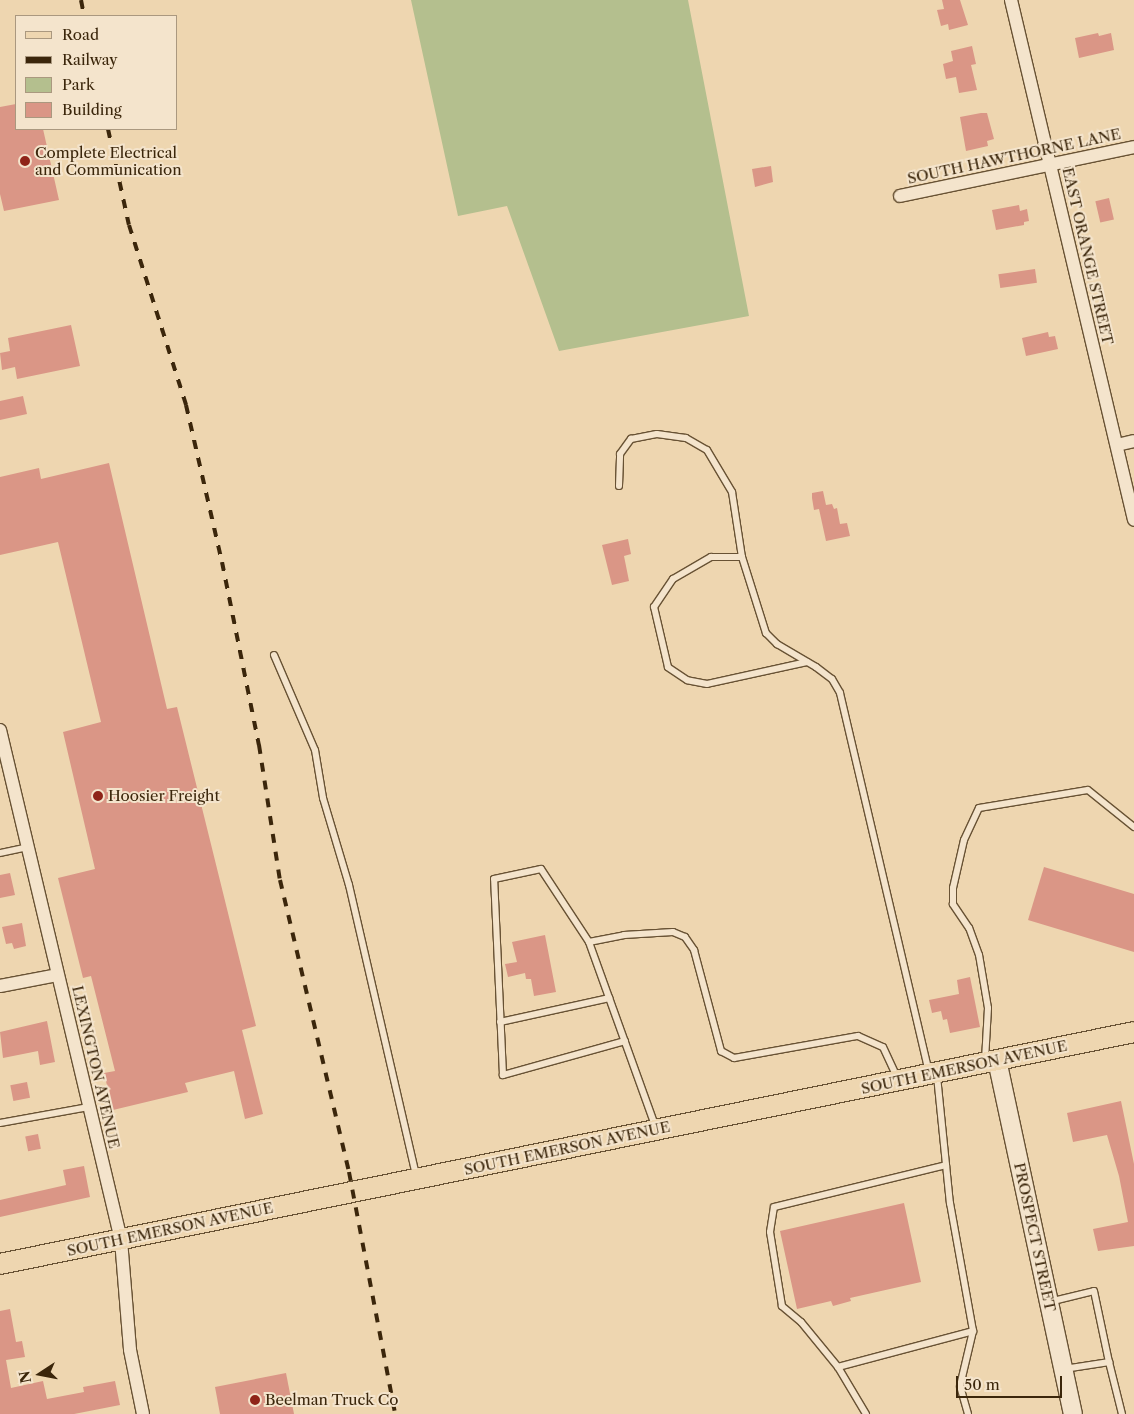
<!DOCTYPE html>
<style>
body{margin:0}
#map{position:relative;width:1134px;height:1414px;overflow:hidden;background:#eed6b0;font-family:"Libre Caslon Text",serif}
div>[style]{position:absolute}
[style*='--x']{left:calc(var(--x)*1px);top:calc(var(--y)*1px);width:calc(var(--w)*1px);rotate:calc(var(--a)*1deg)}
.green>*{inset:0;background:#b4bf8e}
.building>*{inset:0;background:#da9686;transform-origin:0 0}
.roads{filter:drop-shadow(1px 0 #685234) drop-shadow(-1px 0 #685234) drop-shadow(0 1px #685234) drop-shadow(0 -1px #685234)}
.lane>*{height:6px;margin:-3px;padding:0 3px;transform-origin:3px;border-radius:3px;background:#f4e4cc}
.street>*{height:12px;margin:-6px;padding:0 6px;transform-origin:6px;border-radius:6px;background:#f4e4cc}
.secondary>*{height:18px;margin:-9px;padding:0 9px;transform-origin:9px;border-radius:9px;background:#f4e4cc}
.primary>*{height:20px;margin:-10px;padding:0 10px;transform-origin:10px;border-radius:10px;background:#eed6b0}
.rail>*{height:4px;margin-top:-2px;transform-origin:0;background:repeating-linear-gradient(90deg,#3b260b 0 9px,transparent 0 18px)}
.dots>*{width:14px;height:14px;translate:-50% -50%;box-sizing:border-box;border:2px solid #f4e4cc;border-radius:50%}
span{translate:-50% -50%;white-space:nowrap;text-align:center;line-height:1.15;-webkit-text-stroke:4px #f4e4cc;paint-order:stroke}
.poi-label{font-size:15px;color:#3b260b}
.left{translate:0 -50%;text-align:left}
.street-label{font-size:15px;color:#3b260b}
.legend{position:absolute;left:15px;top:15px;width:162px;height:115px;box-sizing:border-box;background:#f4e4cc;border:1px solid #aa987f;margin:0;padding:6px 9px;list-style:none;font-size:15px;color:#3b260b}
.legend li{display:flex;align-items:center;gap:10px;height:25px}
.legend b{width:25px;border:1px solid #aa987f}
.north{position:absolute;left:15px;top:1349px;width:50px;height:50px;-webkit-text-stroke:4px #f4e4cc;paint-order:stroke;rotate:259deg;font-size:14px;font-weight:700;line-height:20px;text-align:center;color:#3b260b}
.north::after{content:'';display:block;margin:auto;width:18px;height:22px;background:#3b260b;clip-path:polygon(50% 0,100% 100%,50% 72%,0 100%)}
.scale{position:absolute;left:956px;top:1376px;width:106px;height:22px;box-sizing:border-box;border:2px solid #3b260b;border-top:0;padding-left:6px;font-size:15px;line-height:18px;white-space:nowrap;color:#3b260b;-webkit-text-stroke:4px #f4e4cc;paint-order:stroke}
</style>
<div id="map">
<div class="green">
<i style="clip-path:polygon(411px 0,688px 0,749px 316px,559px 351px,507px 206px,458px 216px)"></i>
</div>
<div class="building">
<i style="clip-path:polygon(942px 0,960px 0,968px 25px,949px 30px,948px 24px,941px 26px,937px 10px,944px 9px)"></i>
<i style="clip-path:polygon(1098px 33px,1099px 36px,1111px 33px,1114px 50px,1079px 58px,1075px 38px)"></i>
<i style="clip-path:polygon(972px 46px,976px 64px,971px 65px,977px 90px,959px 93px,956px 77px,946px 79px,943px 64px,953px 61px,951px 51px)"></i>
<i style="clip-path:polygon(16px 104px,16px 129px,43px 129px,59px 200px,4px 211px,0 194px,0 107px)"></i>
<i style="clip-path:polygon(981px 113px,987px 113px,994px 139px,987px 141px,988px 146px,966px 151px,960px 117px)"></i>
<i style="clip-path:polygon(771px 166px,773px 182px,755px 187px,752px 169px)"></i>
<i style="left:1109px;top:198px;width:22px;height:14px;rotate:77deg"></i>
<i style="clip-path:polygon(1019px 205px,1020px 211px,1027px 209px,1029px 221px,1024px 222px,1024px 225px,996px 230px,992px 210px)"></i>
<i style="left:1035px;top:269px;width:14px;height:37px;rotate:82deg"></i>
<i style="clip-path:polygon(71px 325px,80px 366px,17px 379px,15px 367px,2px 370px,0 353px,10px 351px,8px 338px)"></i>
<i style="clip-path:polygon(1048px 332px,1049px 337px,1055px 336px,1058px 349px,1026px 356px,1022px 338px)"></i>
<i style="clip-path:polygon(23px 396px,27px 414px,0 420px,0 401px)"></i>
<i style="clip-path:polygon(109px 463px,167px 709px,177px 707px,256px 1026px,242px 1030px,263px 1114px,245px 1119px,234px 1071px,185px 1083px,188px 1092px,113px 1110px,104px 1073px,115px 1071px,91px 976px,83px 978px,58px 878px,95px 869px,63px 732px,101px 722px,58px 542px,0 555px,0 477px,39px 468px,41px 479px)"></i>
<i style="clip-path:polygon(823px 491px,826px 505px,832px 504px,834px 509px,837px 508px,840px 524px,847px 523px,850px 536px,826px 541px,819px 509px,814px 510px,812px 498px,812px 493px)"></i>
<i style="clip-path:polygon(628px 539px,631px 554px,624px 556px,629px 581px,612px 585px,602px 545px)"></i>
<i style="clip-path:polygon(1044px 867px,1134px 894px,1134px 952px,1028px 920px)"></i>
<i style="clip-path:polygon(10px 873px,15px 895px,0 898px,0 875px)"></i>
<i style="clip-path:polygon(22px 923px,26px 946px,14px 949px,12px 943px,6px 944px,2px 927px)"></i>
<i style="clip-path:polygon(545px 935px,556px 992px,534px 996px,531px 979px,526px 979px,525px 973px,508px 977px,505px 964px,517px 962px,512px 942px)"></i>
<i style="clip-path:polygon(970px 977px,980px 1027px,950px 1033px,947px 1019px,943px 1020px,941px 1011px,932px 1013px,929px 1000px,959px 994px,957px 980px)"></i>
<i style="clip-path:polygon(47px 1021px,55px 1062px,40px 1065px,38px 1051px,3px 1058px,0 1032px)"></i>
<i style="left:27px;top:1082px;width:16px;height:17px;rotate:79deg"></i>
<i style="clip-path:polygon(1121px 1101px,1134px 1164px,1134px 1246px,1098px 1251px,1093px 1229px,1128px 1222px,1119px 1176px,1107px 1135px,1073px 1142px,1067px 1113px)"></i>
<i style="left:38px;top:1134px;width:15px;height:13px;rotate:79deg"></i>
<i style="clip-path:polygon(84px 1166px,90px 1197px,0 1217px,0 1200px,66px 1185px,63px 1170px)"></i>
<i style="clip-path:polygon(904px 1203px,921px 1282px,850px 1298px,851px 1301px,833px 1306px,831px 1301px,797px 1309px,780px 1231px)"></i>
<i style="clip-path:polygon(10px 1309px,16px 1342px,22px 1341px,25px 1357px,6px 1360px,11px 1388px,43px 1381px,47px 1399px,84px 1392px,83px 1387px,115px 1381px,120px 1405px,74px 1414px,0 1414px,0 1311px)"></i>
<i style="clip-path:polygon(286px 1373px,294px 1414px,220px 1414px,215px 1387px)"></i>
</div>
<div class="roads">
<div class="lane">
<i style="--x:619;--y:486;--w:32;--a:-88"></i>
<i style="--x:620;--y:454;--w:19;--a:-54"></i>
<i style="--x:631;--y:439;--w:26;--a:-11"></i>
<i style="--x:657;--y:434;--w:29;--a:8"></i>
<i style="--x:686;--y:438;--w:24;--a:30"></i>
<i style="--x:707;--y:450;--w:49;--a:59.2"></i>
<i style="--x:732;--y:492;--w:66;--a:81.3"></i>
<i style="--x:274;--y:655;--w:103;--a:66.7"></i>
<i style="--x:315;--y:750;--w:49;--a:80.5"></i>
<i style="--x:323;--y:798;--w:91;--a:73.4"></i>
<i style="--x:349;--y:885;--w:298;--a:77"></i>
<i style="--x:807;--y:662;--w:102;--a:167.6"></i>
<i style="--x:707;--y:684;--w:20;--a:-169"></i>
<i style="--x:687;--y:680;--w:23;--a:-146"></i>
<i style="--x:668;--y:667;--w:62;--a:-103.1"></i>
<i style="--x:654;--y:607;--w:34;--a:-56"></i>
<i style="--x:673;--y:579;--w:44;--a:-30.1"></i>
<i style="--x:711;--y:557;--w:31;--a:0"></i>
<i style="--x:742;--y:557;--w:80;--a:72.5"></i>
<i style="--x:766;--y:633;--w:16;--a:45"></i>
<i style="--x:777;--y:644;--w:45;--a:30.5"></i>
<i style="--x:816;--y:667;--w:20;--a:37"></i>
<i style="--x:832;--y:679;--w:16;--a:60"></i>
<i style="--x:840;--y:693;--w:390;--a:76.8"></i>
<i style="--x:0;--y:853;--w:29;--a:-12"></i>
<i style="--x:589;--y:942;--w:198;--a:70.2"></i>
<i style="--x:500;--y:1022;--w:112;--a:-12.4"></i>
<i style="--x:625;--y:1041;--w:127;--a:164.4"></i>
<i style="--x:503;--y:1075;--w:196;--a:-92.6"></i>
<i style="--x:494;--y:879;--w:48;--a:-12"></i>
<i style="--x:541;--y:869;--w:87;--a:56.7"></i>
<i style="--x:589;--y:942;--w:36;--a:-11"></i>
<i style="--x:624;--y:935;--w:49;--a:-3.5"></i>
<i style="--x:673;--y:932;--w:13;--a:23"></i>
<i style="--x:685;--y:937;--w:16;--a:55"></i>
<i style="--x:694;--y:950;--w:105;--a:75"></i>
<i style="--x:721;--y:1051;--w:15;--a:28"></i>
<i style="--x:734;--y:1058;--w:126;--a:-10.1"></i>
<i style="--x:858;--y:1036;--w:27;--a:24"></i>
<i style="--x:883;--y:1047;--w:33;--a:65"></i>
<i style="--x:985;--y:1060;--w:52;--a:-86.7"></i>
<i style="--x:988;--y:1008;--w:54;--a:-99.6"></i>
<i style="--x:979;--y:955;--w:29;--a:-110"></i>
<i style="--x:969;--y:928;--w:29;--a:-124"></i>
<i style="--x:953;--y:904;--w:16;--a:-90"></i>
<i style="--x:953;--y:888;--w:49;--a:-77.1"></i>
<i style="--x:964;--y:840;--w:35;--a:-65"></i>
<i style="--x:979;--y:808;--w:110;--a:-9.4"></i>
<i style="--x:1088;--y:790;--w:59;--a:38.8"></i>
<i style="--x:937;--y:1076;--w:128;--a:84.2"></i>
<i style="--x:950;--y:1203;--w:130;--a:79.8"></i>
<i style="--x:973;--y:1331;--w:57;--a:103.3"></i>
<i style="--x:960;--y:1386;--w:29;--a:74"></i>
<i style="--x:0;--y:1123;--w:90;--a:-10.2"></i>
<i style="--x:1049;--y:1302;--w:46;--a:-13.7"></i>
<i style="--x:1094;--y:1291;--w:73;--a:78.1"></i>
<i style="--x:838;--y:1367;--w:58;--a:-129.4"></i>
<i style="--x:801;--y:1322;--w:25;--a:-140"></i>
<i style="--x:782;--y:1306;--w:75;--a:-99.2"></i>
<i style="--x:770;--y:1232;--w:25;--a:-81"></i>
<i style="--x:774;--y:1207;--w:177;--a:-13.7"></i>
<i style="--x:1064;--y:1369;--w:46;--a:-8.8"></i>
<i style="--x:1109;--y:1362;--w:54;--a:76"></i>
<i style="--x:866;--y:1414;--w:55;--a:-120.8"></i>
<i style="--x:838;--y:1367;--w:140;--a:-14.9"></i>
</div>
<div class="street">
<i style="--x:1011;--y:0;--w:534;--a:76.69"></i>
<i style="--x:900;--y:196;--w:239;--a:-11.8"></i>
<i style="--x:1117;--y:445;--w:17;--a:-13"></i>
<i style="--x:0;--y:730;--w:524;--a:76.65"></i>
<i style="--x:121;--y:1240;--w:110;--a:85.3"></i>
<i style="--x:130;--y:1350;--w:65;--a:78.5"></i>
<i style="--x:0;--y:986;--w:58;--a:-10.9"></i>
</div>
<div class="secondary">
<i style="--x:997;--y:1060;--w:362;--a:77.9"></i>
</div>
<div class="primary">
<i style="--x:0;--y:1264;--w:1157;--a:-11.56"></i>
</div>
</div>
<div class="rail">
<i style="--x:81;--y:0;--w:16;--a:79"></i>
<i style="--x:108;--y:129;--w:98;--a:77.7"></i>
<i style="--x:129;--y:225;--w:189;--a:72.4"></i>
<i style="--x:186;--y:405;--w:161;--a:77.1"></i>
<i style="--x:222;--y:562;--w:187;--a:78.6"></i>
<i style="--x:259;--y:745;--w:137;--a:81.2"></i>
<i style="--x:280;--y:880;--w:300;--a:76.7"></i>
<i style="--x:349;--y:1172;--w:246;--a:79.2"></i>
</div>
<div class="dots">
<i style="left:25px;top:161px;background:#8f2418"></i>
<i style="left:98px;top:796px;background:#8f2418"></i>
<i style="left:255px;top:1400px;background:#8f2418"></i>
</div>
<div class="poi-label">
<span class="left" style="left:35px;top:161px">Complete Electrical<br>and Communication</span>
<span class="left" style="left:108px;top:796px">Hoosier Freight</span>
<span class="left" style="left:265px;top:1400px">Beelman Truck Co</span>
</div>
<div class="street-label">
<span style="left:1014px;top:156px;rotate:-12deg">SOUTH HAWTHORNE LANE</span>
<span style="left:1088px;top:256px;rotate:77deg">EAST ORANGE STREET</span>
<span style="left:96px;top:1067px;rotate:77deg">LEXINGTON AVENUE</span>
<span style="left:964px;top:1067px;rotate:-12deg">SOUTH EMERSON AVENUE</span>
<span style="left:567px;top:1148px;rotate:-12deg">SOUTH EMERSON AVENUE</span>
<span style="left:170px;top:1229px;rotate:-12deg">SOUTH EMERSON AVENUE</span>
<span style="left:1035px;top:1237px;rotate:78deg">PROSPECT STREET</span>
</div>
<ul class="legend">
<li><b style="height:6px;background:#eed6b0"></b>Road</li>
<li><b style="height:6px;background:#3b260b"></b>Railway</li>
<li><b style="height:14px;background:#b4bf8e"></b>Park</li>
<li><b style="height:14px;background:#da9686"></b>Building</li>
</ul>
<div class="north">N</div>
<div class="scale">50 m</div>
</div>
